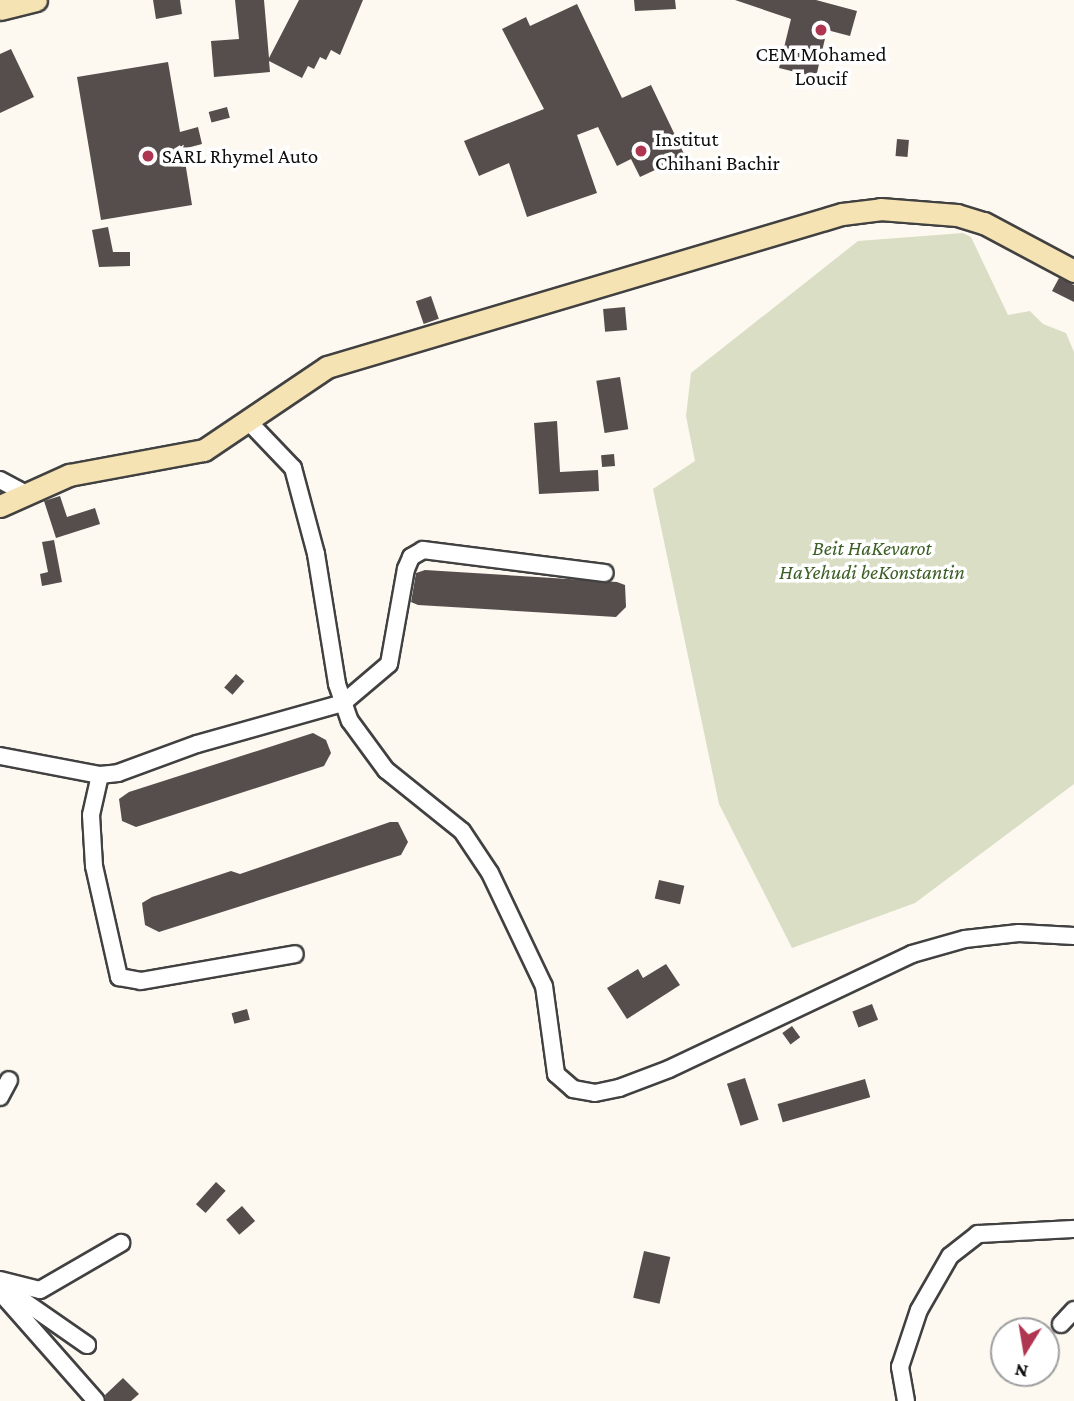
<!DOCTYPE html>
<style>
body{margin:0}
#map{position:relative;width:1074px;height:1401px;overflow:hidden;background:#fdf9f1;font-family:"Crimson Pro",serif}
div>[style]{position:absolute}
[style*='--x']{left:calc(var(--x)*1px);top:calc(var(--y)*1px);width:calc(var(--w)*1px);rotate:calc(var(--a)*1deg)}
.cemetery>*{inset:0;background:#dadec4}
.building>*{inset:0;background:#564e4c;transform-origin:0 0}
.roads{filter:drop-shadow(2px 0 #414141) drop-shadow(-2px 0 #414141) drop-shadow(0 2px #414141) drop-shadow(0 -2px #414141)}
.street>*{height:16px;margin:-8px;padding:0 8px;transform-origin:8px;border-radius:8px;background:#fff}
.secondary>*{height:21px;margin:-10.5px;padding:0 10.5px;transform-origin:10.5px;border-radius:10.5px;background:#f6e3b4}
.dots>*{width:19px;height:19px;translate:-50% -50%;box-sizing:border-box;border:4px solid #fff;border-radius:50%}
span{translate:-50% -50%;white-space:nowrap;text-align:center;line-height:1.15;-webkit-text-stroke:7px #fff;paint-order:stroke}
.poi-label{font-size:21px;color:#0e0e0e}
.left{translate:0 -50%;text-align:left}
.park-label{font-size:21px;color:#3c5f26;font-style:italic}
.north{position:absolute;left:990px;top:1317px;width:70px;height:70px;box-sizing:border-box;background:#fff;border:2px solid #9f9f9f;border-radius:50%;rotate:191deg;font-size:19px;font-weight:700;line-height:28px;text-align:center;color:#0e0e0e}
.north::after{content:'';display:block;margin:auto;width:24px;height:32px;background:#ae3651;clip-path:polygon(50% 0,100% 100%,50% 72%,0 100%)}
</style>
<div id="map">
<div class="cemetery">
<i style="clip-path:polygon(963px 233px,971px 237px,1008px 315px,1030px 311px,1043px 324px,1066px 333px,1074px 352px,1074px 784px,915px 903px,792px 948px,719px 804px,653px 489px,695px 461px,686px 416px,691px 373px,858px 241px)"></i>
</div>
<div class="building">
<i style="clip-path:polygon(153px 0,180px 0,182px 14px,156px 19px)"></i>
<i style="clip-path:polygon(235px 0,264px 0,269px 58px,299px 0,363px 0,340px 55px,331px 50px,326px 60px,320px 57px,314px 69px,308px 66px,302px 78px,269px 61px,270px 72px,214px 77px,211px 41px,239px 39px)"></i>
<i style="clip-path:polygon(634px 0,675px 0,676px 9px,635px 11px)"></i>
<i style="clip-path:polygon(735px 0,816px 0,857px 11px,850px 36px,827px 30px,816px 77px,779px 68px,791px 19px)"></i>
<i style="clip-path:polygon(577px 4px,622px 98px,651px 85px,685px 156px,640px 177px,631px 159px,617px 166px,598px 127px,577px 135px,597px 193px,527px 217px,509px 163px,479px 176px,464px 141px,544px 109px,502px 29px,526px 17px,530px 26px)"></i>
<i style="clip-path:polygon(11px 49px,34px 97px,0 113px,0 54px)"></i>
<i style="clip-path:polygon(168px 62px,180px 132px,198px 127px,202px 144px,183px 149px,192px 205px,101px 220px,77px 77px)"></i>
<i style="left:227px;top:107px;width:11px;height:19px;rotate:75deg"></i>
<i style="left:897px;top:139px;width:12px;height:17px;rotate:5deg"></i>
<i style="clip-path:polygon(108px 227px,113px 252px,130px 252px,130px 266px,99px 267px,92px 230px)"></i>
<i style="clip-path:polygon(1059px 278px,1074px 285px,1074px 302px,1052px 291px)"></i>
<i style="left:431px;top:296px;width:24px;height:16px;rotate:71deg"></i>
<i style="left:625px;top:307px;width:23px;height:22px;rotate:85deg"></i>
<i style="left:620px;top:377px;width:53px;height:24px;rotate:81deg"></i>
<i style="clip-path:polygon(557px 421px,560px 472px,598px 470px,599px 491px,539px 494px,534px 423px)"></i>
<i style="left:614px;top:454px;width:12px;height:13px;rotate:85deg"></i>
<i style="clip-path:polygon(60px 496px,67px 517px,95px 508px,100px 524px,56px 538px,44px 501px)"></i>
<i style="clip-path:polygon(54px 540px,62px 582px,42px 586px,40px 574px,48px 572px,42px 542px)"></i>
<i style="clip-path:polygon(425px 570px,617px 582px,625px 585px,626px 607px,616px 617px,418px 605px,411px 602px,416px 573px)"></i>
<i style="left:236px;top:674px;width:11px;height:18px;rotate:41deg"></i>
<i style="clip-path:polygon(313px 733px,326px 740px,331px 753px,324px 766px,136px 827px,122px 821px,119px 799px,129px 792px)"></i>
<i style="clip-path:polygon(390px 822px,398px 822px,408px 842px,401px 855px,159px 932px,145px 925px,142px 903px,152px 897px,231px 871px,240px 874px)"></i>
<i style="left:659px;top:880px;width:26px;height:19px;rotate:13deg"></i>
<i style="clip-path:polygon(666px 964px,680px 985px,627px 1019px,607px 988px,638px 969px,643px 978px)"></i>
<i style="left:872px;top:1004px;width:17px;height:21px;rotate:69deg"></i>
<i style="left:247px;top:1009px;width:11px;height:16px;rotate:75deg"></i>
<i style="left:792px;top:1026px;width:14px;height:12px;rotate:54deg"></i>
<i style="left:745px;top:1078px;width:44px;height:19px;rotate:72deg"></i>
<i style="left:865px;top:1079px;width:19px;height:91px;rotate:74deg"></i>
<i style="left:216px;top:1182px;width:13px;height:30px;rotate:42deg"></i>
<i style="left:242px;top:1206px;width:20px;height:21px;rotate:49deg"></i>
<i style="left:644px;top:1251px;width:27px;height:48px;rotate:13deg"></i>
<i style="clip-path:polygon(123px 1378px,139px 1394px,131px 1401px,106px 1401px,105px 1395px)"></i>
</div>
<div class="roads">
<div class="street">
<i style="--x:249;--y:422;--w:64;--a:46.3"></i>
<i style="--x:293;--y:468;--w:89;--a:75"></i>
<i style="--x:316;--y:554;--w:132;--a:80.8"></i>
<i style="--x:337;--y:684;--w:39;--a:71"></i>
<i style="--x:350;--y:721;--w:61;--a:53.7"></i>
<i style="--x:386;--y:770;--w:97;--a:38.8"></i>
<i style="--x:462;--y:831;--w:50;--a:56.3"></i>
<i style="--x:490;--y:873;--w:125;--a:64.5"></i>
<i style="--x:544;--y:986;--w:89;--a:82.2"></i>
<i style="--x:556;--y:1074;--w:23;--a:41"></i>
<i style="--x:573;--y:1089;--w:22;--a:10"></i>
<i style="--x:595;--y:1093;--w:25;--a:-12"></i>
<i style="--x:619;--y:1088;--w:53;--a:-20.8"></i>
<i style="--x:669;--y:1069;--w:269;--a:-25.3"></i>
<i style="--x:912;--y:954;--w:55;--a:-15.8"></i>
<i style="--x:965;--y:939;--w:54;--a:-6.3"></i>
<i style="--x:1019;--y:933;--w:55;--a:3.1"></i>
<i style="--x:0;--y:480;--w:26;--a:28"></i>
<i style="--x:0;--y:756;--w:102;--a:10.8"></i>
<i style="--x:100;--y:775;--w:18;--a:-6"></i>
<i style="--x:118;--y:773;--w:84;--a:-20.2"></i>
<i style="--x:197;--y:744;--w:152;--a:-15.7"></i>
<i style="--x:343;--y:703;--w:60;--a:-40.3"></i>
<i style="--x:389;--y:664;--w:97;--a:-79.9"></i>
<i style="--x:406;--y:569;--w:13;--a:-67"></i>
<i style="--x:411;--y:557;--w:14;--a:-30"></i>
<i style="--x:423;--y:550;--w:183;--a:7.2"></i>
<i style="--x:100;--y:775;--w:41;--a:102.7"></i>
<i style="--x:91;--y:815;--w:51;--a:86.6"></i>
<i style="--x:94;--y:866;--w:114;--a:77.3"></i>
<i style="--x:119;--y:977;--w:22;--a:10"></i>
<i style="--x:141;--y:981;--w:156;--a:-9.9"></i>
<i style="--x:0;--y:1097;--w:19;--a:-62"></i>
<i style="--x:0;--y:1280;--w:41;--a:14"></i>
<i style="--x:40;--y:1290;--w:94;--a:-30.1"></i>
<i style="--x:5;--y:1288;--w:100;--a:34.8"></i>
<i style="--x:0;--y:1292;--w:145;--a:48.6"></i>
<i style="--x:1061;--y:1324;--w:19;--a:-47"></i>
<i style="--x:906;--y:1401;--w:35;--a:-100"></i>
<i style="--x:900;--y:1367;--w:60;--a:-71.6"></i>
<i style="--x:919;--y:1310;--w:62;--a:-60.1"></i>
<i style="--x:950;--y:1256;--w:36;--a:-38"></i>
<i style="--x:978;--y:1234;--w:96;--a:-3"></i>
</div>
<div class="secondary">
<i style="--x:0;--y:9;--w:37;--a:-14"></i>
<i style="--x:0;--y:506;--w:76;--a:-24.2"></i>
<i style="--x:69;--y:475;--w:137;--a:-10.5"></i>
<i style="--x:204;--y:450;--w:148;--a:-34"></i>
<i style="--x:327;--y:367;--w:537;--a:-16.55"></i>
<i style="--x:842;--y:214;--w:38;--a:-7"></i>
<i style="--x:880;--y:209;--w:77;--a:4.5"></i>
<i style="--x:957;--y:215;--w:28;--a:17"></i>
<i style="--x:984;--y:223;--w:102;--a:28.1"></i>
</div>
</div>
<div class="dots">
<i style="left:821px;top:30px;background:#ae3651"></i>
<i style="left:641px;top:151px;background:#ae3651"></i>
<i style="left:148px;top:156px;background:#ae3651"></i>
</div>
<div class="poi-label">
<span style="left:821px;top:66px">CEM Mohamed<br>Loucif</span>
<span class="left" style="left:655px;top:151px">Institut<br>Chihani Bachir</span>
<span class="left" style="left:162px;top:156px">SARL Rhymel Auto</span>
</div>
<div class="park-label">
<span style="left:872px;top:560px">Beit HaKevarot<br>HaYehudi beKonstantin</span>
</div>
<div class="north">N</div>
</div>
